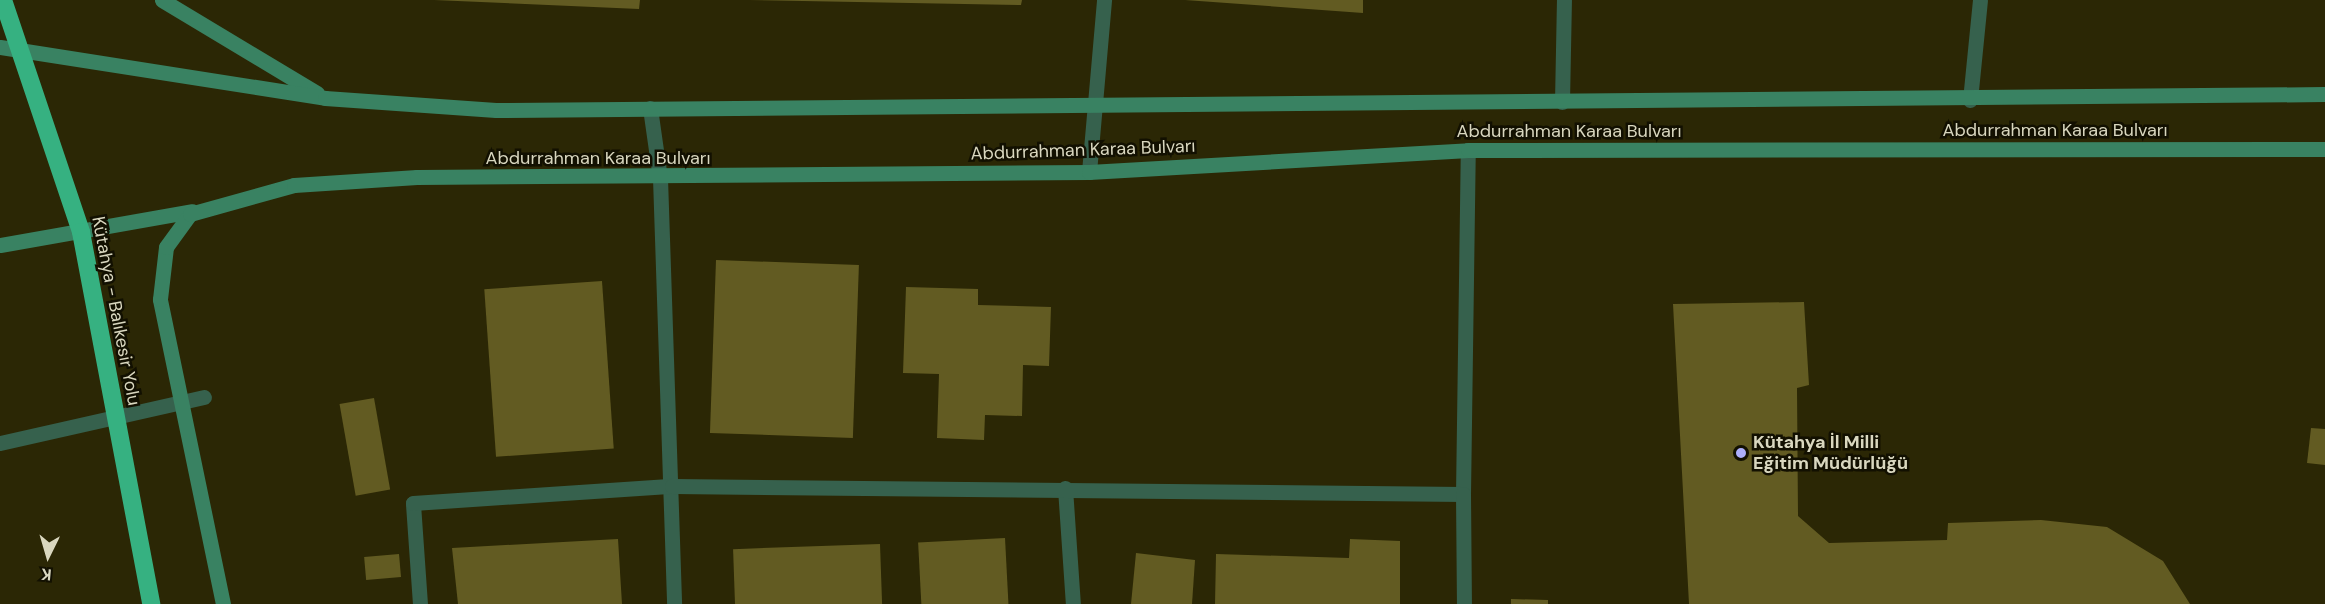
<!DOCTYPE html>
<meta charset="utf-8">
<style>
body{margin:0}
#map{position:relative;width:2325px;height:604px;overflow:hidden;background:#2b2705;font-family:"DM Sans",sans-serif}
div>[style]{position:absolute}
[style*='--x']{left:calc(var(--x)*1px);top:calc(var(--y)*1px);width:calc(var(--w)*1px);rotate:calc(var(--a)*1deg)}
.building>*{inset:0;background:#625b22;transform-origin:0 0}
.street>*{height:15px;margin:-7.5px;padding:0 7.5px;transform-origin:7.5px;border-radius:7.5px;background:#36614d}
.secondary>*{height:15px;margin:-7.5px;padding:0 7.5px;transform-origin:7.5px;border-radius:7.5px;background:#398262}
.highway>*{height:18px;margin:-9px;padding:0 9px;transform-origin:9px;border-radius:9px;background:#36b181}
.dots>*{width:16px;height:16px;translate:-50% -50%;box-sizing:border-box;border:3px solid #121001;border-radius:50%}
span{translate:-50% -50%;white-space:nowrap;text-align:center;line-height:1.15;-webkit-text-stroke:5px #121001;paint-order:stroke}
.street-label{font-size:18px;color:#d9d7bf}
.poi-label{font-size:18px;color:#d9d7bf;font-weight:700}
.left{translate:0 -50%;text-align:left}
.north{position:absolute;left:18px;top:526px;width:60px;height:60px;-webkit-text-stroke:4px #121001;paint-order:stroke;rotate:185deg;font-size:16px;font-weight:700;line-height:24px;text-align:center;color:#d9d7bf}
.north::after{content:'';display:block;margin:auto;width:21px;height:27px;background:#d9d7bf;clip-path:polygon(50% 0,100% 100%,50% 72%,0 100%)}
</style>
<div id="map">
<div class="building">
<i style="clip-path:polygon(434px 0,640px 0,639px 9px)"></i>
<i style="clip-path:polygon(749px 0,1022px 0,1021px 5px)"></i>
<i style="clip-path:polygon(1185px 0,1363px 0,1363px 13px)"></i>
<i style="left:716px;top:260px;width:143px;height:173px;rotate:2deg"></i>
<i style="left:602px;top:281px;width:168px;height:118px;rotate:86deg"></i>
<i style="clip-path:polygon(906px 287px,978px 289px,978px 305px,1051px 307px,1049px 366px,1023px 365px,1022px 416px,985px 415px,984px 440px,937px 438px,939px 374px,903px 373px)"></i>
<i style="clip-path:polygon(1804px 302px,1809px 385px,1797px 388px,1798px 516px,1829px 543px,1947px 540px,1948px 523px,2041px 520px,2107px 527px,2163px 561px,2190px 604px,1689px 604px,1673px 304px)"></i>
<i style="left:374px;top:398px;width:93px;height:35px;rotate:80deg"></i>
<i style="clip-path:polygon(2311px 428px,2325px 429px,2325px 465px,2307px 463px)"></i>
<i style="left:1005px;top:538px;width:66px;height:87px;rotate:87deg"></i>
<i style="clip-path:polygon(618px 539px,622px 604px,458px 604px,452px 548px)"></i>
<i style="clip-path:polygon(1350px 539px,1400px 541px,1400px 604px,1215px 604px,1216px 554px,1349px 558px)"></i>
<i style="left:880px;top:544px;width:60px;height:147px;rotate:88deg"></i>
<i style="clip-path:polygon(1136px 553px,1195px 560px,1192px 604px,1131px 604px)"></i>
<i style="left:399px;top:554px;width:23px;height:35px;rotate:85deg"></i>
<i style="clip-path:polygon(1511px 599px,1548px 600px,1548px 604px,1511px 604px)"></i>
</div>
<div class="street">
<i style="--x:1970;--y:100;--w:100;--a:-84.3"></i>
<i style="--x:1562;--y:102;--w:102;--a:-88.9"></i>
<i style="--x:650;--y:108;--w:71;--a:81.9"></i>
<i style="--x:660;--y:178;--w:426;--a:88.1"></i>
<i style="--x:1089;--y:172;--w:173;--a:-85"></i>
<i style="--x:0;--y:443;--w:209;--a:-12.7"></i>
<i style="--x:1065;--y:488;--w:116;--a:86.1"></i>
<i style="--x:1463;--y:494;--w:344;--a:-89.2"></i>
<i style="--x:420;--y:604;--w:101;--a:-94"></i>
<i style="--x:413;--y:503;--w:260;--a:-3.8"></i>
<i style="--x:672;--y:486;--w:791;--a:0.58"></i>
<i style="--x:1463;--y:494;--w:110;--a:89.5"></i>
</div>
<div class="secondary">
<i style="--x:162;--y:0;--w:181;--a:31"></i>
<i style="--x:0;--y:47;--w:329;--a:8.9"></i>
<i style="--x:325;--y:98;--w:171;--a:4"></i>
<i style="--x:496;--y:110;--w:1829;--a:-0.5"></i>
<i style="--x:0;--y:245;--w:195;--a:-10"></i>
<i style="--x:223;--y:604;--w:311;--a:-101.7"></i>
<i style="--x:160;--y:299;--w:52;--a:-83.4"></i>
<i style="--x:166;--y:247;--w:41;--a:-54"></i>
<i style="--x:190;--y:214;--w:108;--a:-15.6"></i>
<i style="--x:294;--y:185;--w:123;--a:-3.7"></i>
<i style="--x:417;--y:177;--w:672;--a:-0.43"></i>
<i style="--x:1089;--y:172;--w:380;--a:-3.3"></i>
<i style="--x:1468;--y:150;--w:857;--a:-0.07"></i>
</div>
<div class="highway">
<i style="--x:3;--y:0;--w:245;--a:71.4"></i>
<i style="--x:81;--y:232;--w:379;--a:79.3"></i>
</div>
<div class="dots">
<i style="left:1741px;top:453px;background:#adaffb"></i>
</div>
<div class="street-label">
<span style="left:2055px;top:130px">Abdurrahman Karaa Bulvarı</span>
<span style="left:1569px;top:131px">Abdurrahman Karaa Bulvarı</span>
<span style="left:1083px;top:150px;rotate:-2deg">Abdurrahman Karaa Bulvarı</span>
<span style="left:598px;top:158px">Abdurrahman Karaa Bulvarı</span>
<span style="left:116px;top:311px;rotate:79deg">Kütahya - Balıkesir Yolu</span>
</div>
<div class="poi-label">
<span class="left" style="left:1753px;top:453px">Kütahya İl Milli<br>Eğitim Müdürlüğü</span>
</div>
<div class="north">K</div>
</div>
